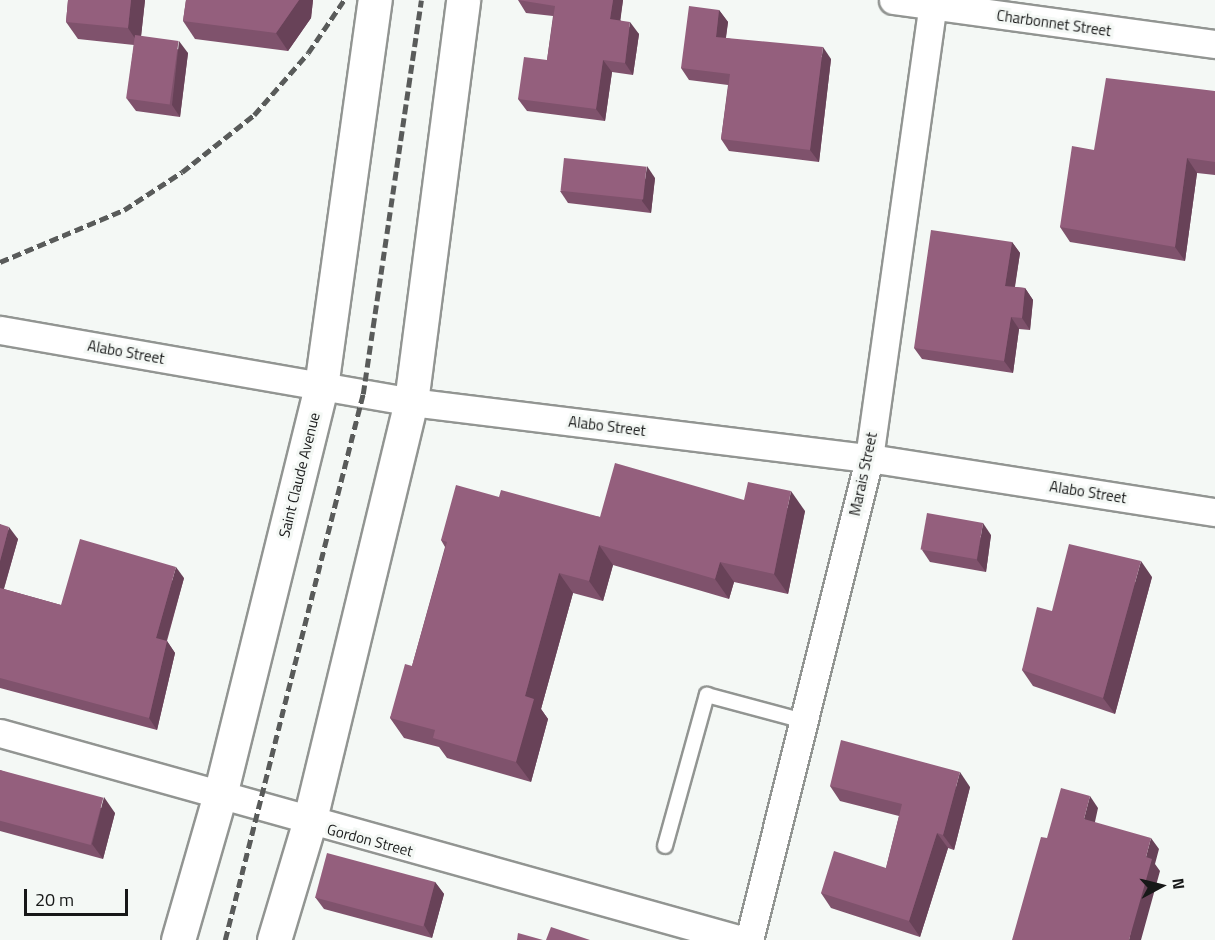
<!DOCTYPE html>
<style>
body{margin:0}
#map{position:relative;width:1215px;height:940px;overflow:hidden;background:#f4f8f5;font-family:"Titillium Web",sans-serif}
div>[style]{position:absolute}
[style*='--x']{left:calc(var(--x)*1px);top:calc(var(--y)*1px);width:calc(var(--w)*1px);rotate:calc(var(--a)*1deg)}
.roads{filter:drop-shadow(2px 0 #929592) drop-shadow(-2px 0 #929592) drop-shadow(0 2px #929592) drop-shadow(0 -2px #929592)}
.service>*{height:14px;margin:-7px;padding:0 7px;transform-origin:7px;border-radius:7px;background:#fff}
.minor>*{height:27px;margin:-13.5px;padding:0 13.5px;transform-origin:13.5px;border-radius:13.5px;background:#fff}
.secondary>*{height:33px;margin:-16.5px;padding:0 16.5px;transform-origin:16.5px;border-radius:16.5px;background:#fff}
.rail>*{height:4.5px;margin-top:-2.25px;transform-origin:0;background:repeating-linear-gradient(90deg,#595b5a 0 9px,transparent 0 13.5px)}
.wall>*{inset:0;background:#7f526c}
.shaded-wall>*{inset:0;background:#684258}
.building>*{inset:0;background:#945f7d;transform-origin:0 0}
span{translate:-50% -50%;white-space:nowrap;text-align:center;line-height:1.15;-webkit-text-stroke:6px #f4f8f5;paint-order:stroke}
.street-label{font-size:15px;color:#171818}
.north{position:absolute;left:1131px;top:856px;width:60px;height:60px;-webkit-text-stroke:4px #f4f8f5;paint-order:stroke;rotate:83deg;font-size:16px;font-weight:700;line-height:24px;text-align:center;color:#171818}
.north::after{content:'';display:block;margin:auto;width:21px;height:27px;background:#171818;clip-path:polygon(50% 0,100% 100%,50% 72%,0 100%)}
.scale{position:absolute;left:24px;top:889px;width:104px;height:27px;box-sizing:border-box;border:3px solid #171818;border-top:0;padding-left:8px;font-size:18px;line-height:21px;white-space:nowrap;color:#171818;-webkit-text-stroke:4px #f4f8f5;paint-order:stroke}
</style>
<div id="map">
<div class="roads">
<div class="service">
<i style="--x:665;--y:846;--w:157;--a:-74.5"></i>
<i style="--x:707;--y:695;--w:100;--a:15"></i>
</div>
<div class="minor">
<i style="--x:893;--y:0;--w:325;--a:7.8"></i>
<i style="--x:0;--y:330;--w:417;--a:9.9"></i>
<i style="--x:411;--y:402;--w:461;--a:7"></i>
<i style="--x:869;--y:458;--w:350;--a:8.9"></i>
<i style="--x:0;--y:733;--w:770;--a:15.59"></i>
<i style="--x:749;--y:940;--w:497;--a:-76"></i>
<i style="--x:869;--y:458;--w:462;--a:-82"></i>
</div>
<div class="secondary">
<i style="--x:178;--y:940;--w:155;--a:-73.9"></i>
<i style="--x:221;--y:791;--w:416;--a:-76.1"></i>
<i style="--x:321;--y:387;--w:391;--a:-82.1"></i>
<i style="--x:274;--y:940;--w:122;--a:-73.3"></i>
<i style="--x:309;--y:823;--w:433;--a:-76.4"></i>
<i style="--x:411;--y:402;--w:405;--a:-82.6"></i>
</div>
</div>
<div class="rail">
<i style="--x:0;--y:262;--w:134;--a:-22.8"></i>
<i style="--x:124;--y:210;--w:69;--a:-33.2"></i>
<i style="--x:182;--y:172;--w:92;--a:-38.4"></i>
<i style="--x:254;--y:115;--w:82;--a:-48.9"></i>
<i style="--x:308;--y:53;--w:64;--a:-55.8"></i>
<i style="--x:225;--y:940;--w:563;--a:-75.82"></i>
<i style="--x:363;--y:394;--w:398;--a:-81.6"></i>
</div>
<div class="wall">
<i style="clip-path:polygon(68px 0,145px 0,141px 36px,188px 53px,180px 117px,136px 111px,127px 99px,134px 45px,78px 39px,66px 22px)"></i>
<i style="clip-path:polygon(186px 0,313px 0,311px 18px,288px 51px,195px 39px,183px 21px)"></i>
<i style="clip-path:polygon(518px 0,623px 0,620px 20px,639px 34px,633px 75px,612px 72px,605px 121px,527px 111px,518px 99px,547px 60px,553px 16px,526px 13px)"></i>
<i style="clip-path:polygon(719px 10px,728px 22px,726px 38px,831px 59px,819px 162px,729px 151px,721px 139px,728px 85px,689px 80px,681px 68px)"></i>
<i style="clip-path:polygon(1215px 91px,1215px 175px,1197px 173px,1185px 261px,1070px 242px,1060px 227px,1094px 150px)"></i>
<i style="clip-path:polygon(655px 178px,651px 213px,568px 203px,560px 191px)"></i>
<i style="clip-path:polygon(1012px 242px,1020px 253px,1015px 287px,1025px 288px,1033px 300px,1030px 330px,1019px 329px,1013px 373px,922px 359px,914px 348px)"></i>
<i style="clip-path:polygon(499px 497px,600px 517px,744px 500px,805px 511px,788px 594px,734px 582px,729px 599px,613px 565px,603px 601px,573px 593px,541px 709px,548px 719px,531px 782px,447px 758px,439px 747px,404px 738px,390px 718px,412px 666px,445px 547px,441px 540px)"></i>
<i style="clip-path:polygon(0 524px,18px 539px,4px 589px,61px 605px,184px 578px,167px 641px,175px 653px,157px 730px,0 688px)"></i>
<i style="clip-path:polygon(991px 535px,986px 572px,930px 562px,922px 550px)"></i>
<i style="clip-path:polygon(1152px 577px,1115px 714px,1033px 686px,1022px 670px,1052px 611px)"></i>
<i style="clip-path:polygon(0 770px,115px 813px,103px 859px,0 831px)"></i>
<i style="clip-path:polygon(830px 786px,970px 787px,954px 850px,948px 848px,920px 937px,831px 908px,821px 893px,886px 868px,899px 816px,840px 801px)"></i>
<i style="clip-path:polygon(435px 882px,444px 894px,432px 938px,324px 909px,315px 897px)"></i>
</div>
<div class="shaded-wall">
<i style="clip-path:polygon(131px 0,145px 0,140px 46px,128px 28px)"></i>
<i style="clip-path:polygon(299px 0,313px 0,311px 18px,288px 51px,276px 33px)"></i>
<i style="clip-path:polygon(613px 0,623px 0,619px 31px,610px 19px)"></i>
<i style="clip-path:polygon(719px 10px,728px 22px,724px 49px,716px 37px)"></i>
<i style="clip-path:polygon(630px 22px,639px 34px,633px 75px,625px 63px)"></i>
<i style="clip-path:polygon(179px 41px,188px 53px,180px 117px,172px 105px)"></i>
<i style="clip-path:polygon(823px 47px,831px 59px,819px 162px,810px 150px)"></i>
<i style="clip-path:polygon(603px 60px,612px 72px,605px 121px,596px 109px)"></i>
<i style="clip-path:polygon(1187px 158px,1197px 173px,1185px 261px,1175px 247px)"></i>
<i style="clip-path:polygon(647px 166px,655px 178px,651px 213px,642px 201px)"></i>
<i style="clip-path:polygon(1012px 242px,1020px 253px,1013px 297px,1005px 286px)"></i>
<i style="clip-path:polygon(1025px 288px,1033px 300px,1030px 330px,1022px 318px)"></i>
<i style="clip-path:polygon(1011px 317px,1019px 329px,1013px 373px,1004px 361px)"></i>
<i style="clip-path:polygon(791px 491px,805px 511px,788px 594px,774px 574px)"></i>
<i style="clip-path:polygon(983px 523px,991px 535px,986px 572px,977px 560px)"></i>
<i style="clip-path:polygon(9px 527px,18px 539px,1px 598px,0 596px,0 561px)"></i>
<i style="clip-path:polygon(599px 545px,613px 565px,603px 601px,589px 581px)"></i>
<i style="clip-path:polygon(1141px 561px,1152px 577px,1115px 714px,1103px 698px)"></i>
<i style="clip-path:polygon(720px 562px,734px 582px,729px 599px,715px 579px)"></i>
<i style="clip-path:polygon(176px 567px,184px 578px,164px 649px,156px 638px)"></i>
<i style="clip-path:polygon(559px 573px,573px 593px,541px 709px,548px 719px,531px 782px,516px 762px,525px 696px)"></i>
<i style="clip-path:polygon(167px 641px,175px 653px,157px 730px,149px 718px)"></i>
<i style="clip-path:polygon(960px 772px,970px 787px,954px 850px,943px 835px)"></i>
<i style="clip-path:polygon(1090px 796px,1098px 808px,1093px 831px,1084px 819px)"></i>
<i style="clip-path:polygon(104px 797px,115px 813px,103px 859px,92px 844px)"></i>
<i style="clip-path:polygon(937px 833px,948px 848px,920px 937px,909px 921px)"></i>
<i style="clip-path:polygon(1151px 838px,1159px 849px,1155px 864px,1160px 871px,1141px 940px,1129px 940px,1146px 857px)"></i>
<i style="clip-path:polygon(435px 882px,444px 894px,432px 938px,424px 925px)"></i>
</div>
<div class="building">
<i style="clip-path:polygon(68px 0,131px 0,128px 28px,66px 22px)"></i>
<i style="clip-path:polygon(186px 0,299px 0,276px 33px,183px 21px)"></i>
<i style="clip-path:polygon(518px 0,613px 0,610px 19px,630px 22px,625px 63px,603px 60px,596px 109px,518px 99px,524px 57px,547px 60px,555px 6px)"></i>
<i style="clip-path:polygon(689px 6px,719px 10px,716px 37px,823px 47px,810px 150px,721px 139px,730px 74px,681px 68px)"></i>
<i style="left:135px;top:35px;width:44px;height:64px;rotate:8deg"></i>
<i style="clip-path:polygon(1106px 78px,1215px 91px,1215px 162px,1187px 158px,1175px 247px,1060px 227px,1072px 146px,1094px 150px)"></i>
<i style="left:564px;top:158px;width:83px;height:33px;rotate:6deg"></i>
<i style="clip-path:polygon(931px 230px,1012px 242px,1005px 286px,1025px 288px,1022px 318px,1011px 317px,1004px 361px,914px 348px)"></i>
<i style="clip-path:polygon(615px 463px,744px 500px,748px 482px,791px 491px,774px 574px,720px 562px,715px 579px,599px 545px,589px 581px,559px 573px,525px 696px,534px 699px,516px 762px,433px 738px,435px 730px,390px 718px,405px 664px,412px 666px,447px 542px,441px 540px,456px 485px,499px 497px,501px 490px,600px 517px)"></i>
<i style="left:927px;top:513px;width:57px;height:37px;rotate:10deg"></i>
<i style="clip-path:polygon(0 524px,9px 527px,0 561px)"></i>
<i style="clip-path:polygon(80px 539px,176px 567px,156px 638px,167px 641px,149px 718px,0 678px,0 588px,61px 605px)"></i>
<i style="clip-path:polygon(1069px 544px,1141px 561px,1103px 698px,1022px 670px,1037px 607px,1052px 611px)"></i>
<i style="clip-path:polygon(841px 740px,960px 772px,943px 835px,937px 833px,909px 921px,821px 893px,834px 851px,886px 868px,902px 804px,830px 786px)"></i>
<i style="left:0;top:770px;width:107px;height:49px;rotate:15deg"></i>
<i style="clip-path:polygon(1061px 788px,1090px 796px,1084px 819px,1151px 838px,1146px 857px,1152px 859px,1129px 940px,1012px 940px,1041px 837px,1047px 838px)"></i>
<i style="left:327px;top:853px;width:112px;height:46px;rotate:15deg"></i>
<i style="clip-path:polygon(551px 927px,590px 940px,546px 940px)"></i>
<i style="clip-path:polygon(518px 933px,543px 940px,517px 940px)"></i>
</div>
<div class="street-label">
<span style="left:1054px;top:23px;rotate:8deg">Charbonnet Street</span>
<span style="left:126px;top:352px;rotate:10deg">Alabo Street</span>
<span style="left:607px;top:426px;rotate:7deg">Alabo Street</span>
<span style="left:863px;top:474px;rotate:-78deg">Marais Street</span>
<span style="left:299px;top:475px;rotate:-76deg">Saint Claude Avenue</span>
<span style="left:1088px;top:492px;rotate:9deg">Alabo Street</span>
<span style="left:370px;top:840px;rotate:15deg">Gordon Street</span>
</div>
<div class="north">N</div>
<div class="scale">20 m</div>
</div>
